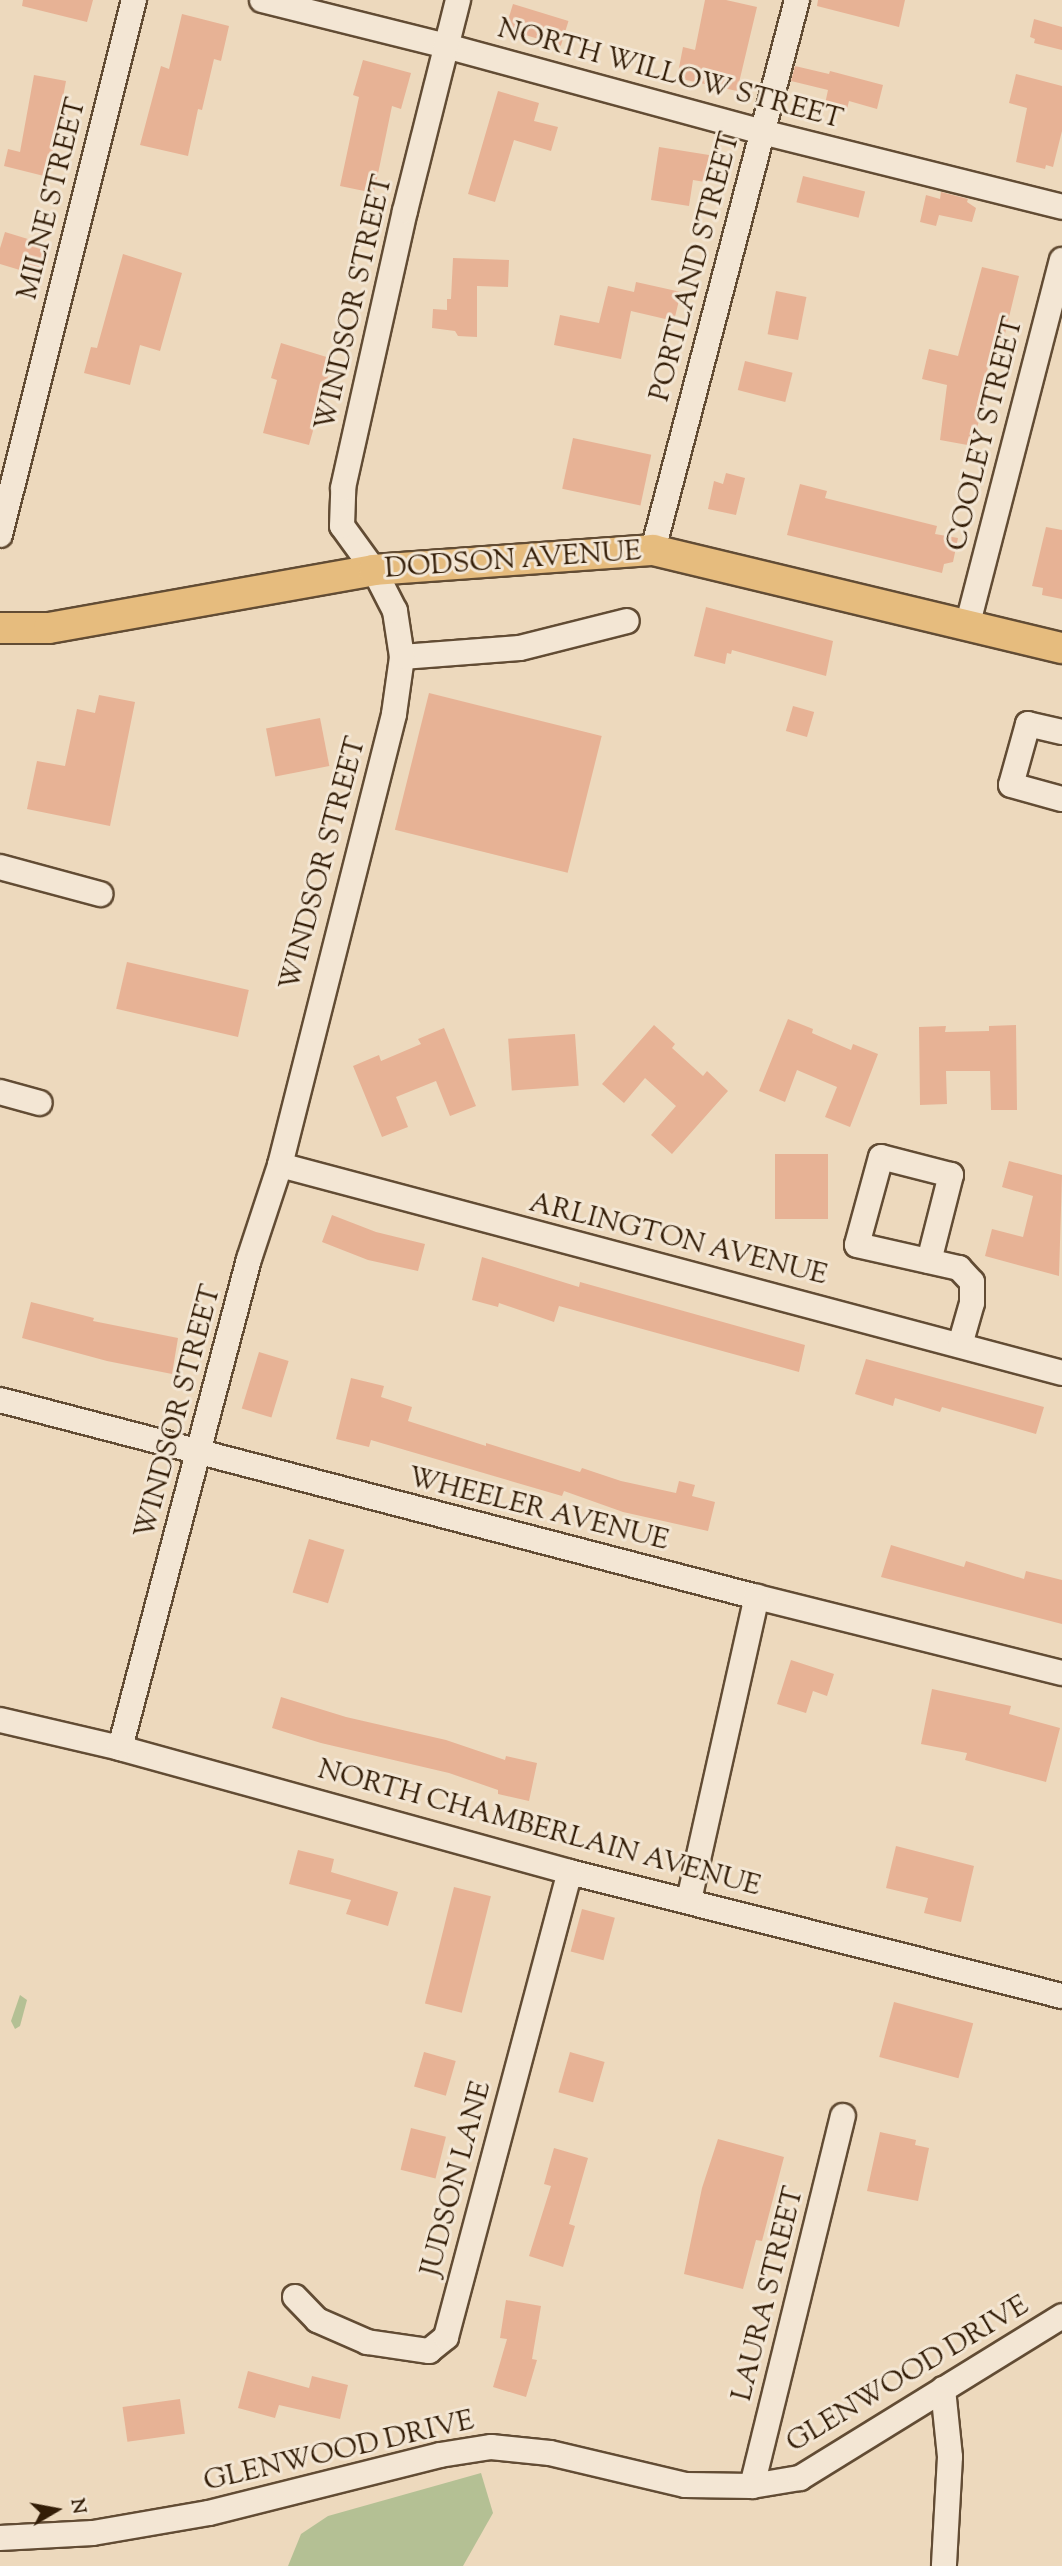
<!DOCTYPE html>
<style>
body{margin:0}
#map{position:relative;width:1062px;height:2566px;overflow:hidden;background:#edd9bd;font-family:"Sorts Mill Goudy",serif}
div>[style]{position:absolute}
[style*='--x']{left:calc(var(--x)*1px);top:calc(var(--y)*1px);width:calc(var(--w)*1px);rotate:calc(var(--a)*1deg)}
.green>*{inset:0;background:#b4c094}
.building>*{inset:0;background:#e7b295;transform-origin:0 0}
.roads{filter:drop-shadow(2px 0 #624c34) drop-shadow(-2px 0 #624c34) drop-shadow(0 2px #624c34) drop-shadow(0 -2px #624c34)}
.minor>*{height:24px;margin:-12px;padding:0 12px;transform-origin:12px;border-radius:12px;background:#f3e6d4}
.major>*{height:30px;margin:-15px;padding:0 15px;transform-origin:15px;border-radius:15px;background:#e6bc7e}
span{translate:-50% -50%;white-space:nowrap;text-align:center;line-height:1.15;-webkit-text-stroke:6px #f3e6d4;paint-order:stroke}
.street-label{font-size:28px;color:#331d07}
.north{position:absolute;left:21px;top:2475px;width:70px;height:70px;-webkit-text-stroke:5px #f3e6d4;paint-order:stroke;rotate:80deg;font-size:19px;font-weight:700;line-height:28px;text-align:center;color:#331d07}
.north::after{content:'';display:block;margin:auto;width:24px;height:32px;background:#331d07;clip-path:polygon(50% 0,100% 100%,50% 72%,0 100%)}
</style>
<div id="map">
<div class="green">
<i style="clip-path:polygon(20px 1995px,27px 2000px,20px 2026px,15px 2029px,11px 2021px)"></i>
<i style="clip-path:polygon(481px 2473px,493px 2513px,463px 2566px,288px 2566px,301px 2534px,328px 2516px)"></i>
</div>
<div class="building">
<i style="clip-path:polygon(23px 0,93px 0,87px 22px,22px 6px)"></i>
<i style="clip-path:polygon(705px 0,726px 0,757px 7px,737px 91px,677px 78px,683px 47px,695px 50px)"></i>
<i style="clip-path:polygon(818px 0,905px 0,899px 27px,817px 6px)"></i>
<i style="left:513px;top:4px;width:58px;height:26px;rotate:17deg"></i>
<i style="clip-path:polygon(182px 14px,229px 26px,221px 61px,214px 59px,202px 110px,198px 109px,188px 156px,140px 145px,161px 66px,169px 69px)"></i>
<i style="clip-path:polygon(1034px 19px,1062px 27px,1062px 50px,1034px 43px,1035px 39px,1030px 37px)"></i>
<i style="clip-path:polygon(363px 60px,411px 73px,401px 109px,392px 106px,374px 193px,340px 186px,359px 97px,353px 95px)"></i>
<i style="clip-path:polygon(795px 66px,829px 74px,830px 71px,883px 85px,877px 109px,849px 101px,847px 109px,825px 104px,828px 90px,791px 81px)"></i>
<i style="clip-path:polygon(1016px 74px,1062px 86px,1062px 131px,1053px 167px,1046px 165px,1045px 169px,1016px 162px,1027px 108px,1009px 103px)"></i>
<i style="clip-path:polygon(34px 75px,66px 81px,48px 177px,4px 166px,8px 149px,20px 152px)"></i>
<i style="clip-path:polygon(498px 91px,539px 103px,534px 121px,558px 127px,551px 151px,514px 140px,495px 202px,468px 194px)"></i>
<i style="clip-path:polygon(659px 147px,709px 155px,705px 182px,693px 180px,689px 206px,651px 200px)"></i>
<i style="left:803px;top:176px;width:64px;height:27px;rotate:14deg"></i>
<i style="clip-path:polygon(941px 192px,968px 199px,967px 202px,976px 208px,972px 222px,939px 215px,936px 226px,920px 222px,926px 195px,940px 199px)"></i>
<i style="left:5px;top:232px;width:47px;height:32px;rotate:17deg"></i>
<i style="clip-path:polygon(123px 254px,182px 273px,160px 351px,140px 345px,130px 385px,84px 373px,91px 347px,97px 348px)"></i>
<i style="clip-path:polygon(453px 258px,509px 260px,508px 287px,477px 286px,477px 337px,458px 336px,455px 331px,432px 328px,433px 309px,447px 310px,447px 299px,451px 299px)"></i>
<i style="clip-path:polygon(982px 267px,1019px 276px,1002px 346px,994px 344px,976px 415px,980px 416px,973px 446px,940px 440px,947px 385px,922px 379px,929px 349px,958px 356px)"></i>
<i style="clip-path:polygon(636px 282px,681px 292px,674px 321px,631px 311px,621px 359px,554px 345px,560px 315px,599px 323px,608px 286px,634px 292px)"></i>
<i style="left:776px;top:291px;width:31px;height:44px;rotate:11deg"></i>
<i style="clip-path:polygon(281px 343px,333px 359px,309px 445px,263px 433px,277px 380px,271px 378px)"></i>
<i style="left:745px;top:361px;width:49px;height:30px;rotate:14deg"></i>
<i style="left:573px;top:438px;width:80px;height:52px;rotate:12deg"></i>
<i style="clip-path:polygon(726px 473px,745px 478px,736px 515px,708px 509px,714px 481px,723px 484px)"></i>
<i style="clip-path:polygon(800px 484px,827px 491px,825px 498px,937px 526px,935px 534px,958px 538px,953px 562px,944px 564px,942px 573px,787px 535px)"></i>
<i style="clip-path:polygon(1046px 527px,1062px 530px,1062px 599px,1042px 595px,1043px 588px,1032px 586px)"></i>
<i style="clip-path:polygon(706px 607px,833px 641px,826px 676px,732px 650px,731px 654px,727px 653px,725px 664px,694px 656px)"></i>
<i style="left:429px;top:693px;width:178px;height:141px;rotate:14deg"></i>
<i style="clip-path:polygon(99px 695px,135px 702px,110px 826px,27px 809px,37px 761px,65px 766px,77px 709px,95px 713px)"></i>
<i style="left:793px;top:706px;width:22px;height:26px;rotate:16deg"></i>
<i style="left:320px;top:718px;width:49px;height:55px;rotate:79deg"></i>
<i style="left:127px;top:962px;width:125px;height:48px;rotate:13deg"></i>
<i style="clip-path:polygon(788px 1019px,813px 1029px,812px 1033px,851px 1050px,853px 1044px,878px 1054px,850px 1127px,825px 1117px,837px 1087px,797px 1070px,785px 1102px,759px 1091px)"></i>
<i style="clip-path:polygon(654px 1025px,675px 1044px,672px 1048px,703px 1076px,707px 1071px,728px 1091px,672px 1154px,651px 1135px,676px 1106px,645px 1078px,624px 1103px,602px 1084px)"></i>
<i style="clip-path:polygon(1016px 1025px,1017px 1110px,991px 1110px,990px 1071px,946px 1071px,947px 1104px,920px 1105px,919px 1027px,946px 1026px,945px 1032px,989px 1031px,989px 1026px)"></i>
<i style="clip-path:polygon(444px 1028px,476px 1106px,450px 1116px,436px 1081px,396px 1097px,408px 1127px,382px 1137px,353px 1066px,379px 1055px,381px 1061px,421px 1044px,418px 1039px)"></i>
<i style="left:575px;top:1034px;width:52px;height:67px;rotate:86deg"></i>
<i style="left:775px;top:1154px;width:53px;height:65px"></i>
<i style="clip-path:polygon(1009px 1161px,1062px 1175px,1059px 1276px,985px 1256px,992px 1229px,1023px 1237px,1033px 1196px,1002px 1187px)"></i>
<i style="clip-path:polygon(332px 1215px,376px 1232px,425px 1244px,418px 1271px,368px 1260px,322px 1242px)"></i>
<i style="clip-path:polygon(482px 1257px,579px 1287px,580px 1282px,805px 1345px,799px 1372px,559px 1306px,554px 1322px,499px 1303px,498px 1307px,472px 1300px)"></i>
<i style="clip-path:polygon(31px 1302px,94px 1318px,93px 1321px,178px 1338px,172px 1374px,107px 1361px,22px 1338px)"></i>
<i style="left:259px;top:1352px;width:31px;height:59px;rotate:17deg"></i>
<i style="clip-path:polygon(866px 1359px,1044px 1407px,1036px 1434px,942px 1407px,940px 1412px,895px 1398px,893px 1406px,855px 1394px)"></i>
<i style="clip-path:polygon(351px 1378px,384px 1386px,381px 1397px,412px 1407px,408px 1421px,486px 1446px,486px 1443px,580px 1472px,582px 1468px,621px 1481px,676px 1493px,679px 1481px,695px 1485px,692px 1496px,715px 1502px,708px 1531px,623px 1512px,564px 1491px,562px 1496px,371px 1440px,369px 1447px,336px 1439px)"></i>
<i style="left:309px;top:1539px;width:37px;height:56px;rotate:17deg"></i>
<i style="clip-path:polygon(891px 1545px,964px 1567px,966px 1561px,1024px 1579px,1026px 1571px,1062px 1580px,1062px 1624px,881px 1577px)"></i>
<i style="clip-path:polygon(791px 1660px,834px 1674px,827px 1696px,813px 1691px,806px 1713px,777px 1704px)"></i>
<i style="clip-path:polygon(932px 1689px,1011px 1706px,1009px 1714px,1060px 1728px,1046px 1782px,965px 1760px,967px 1753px,921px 1744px)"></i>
<i style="clip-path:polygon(281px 1697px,346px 1717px,446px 1740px,505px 1760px,506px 1756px,537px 1763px,529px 1801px,498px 1794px,498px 1790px,449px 1773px,321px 1743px,272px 1728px)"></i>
<i style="clip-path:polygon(896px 1846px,974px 1866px,961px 1922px,924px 1913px,928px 1898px,886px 1888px)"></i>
<i style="clip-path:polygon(298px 1850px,334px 1859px,331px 1872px,398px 1892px,388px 1926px,346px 1914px,351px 1900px,289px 1884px)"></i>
<i style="left:454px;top:1887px;width:38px;height:120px;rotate:14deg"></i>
<i style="left:582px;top:1909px;width:34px;height:44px;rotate:15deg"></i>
<i style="left:894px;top:2002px;width:82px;height:57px;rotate:15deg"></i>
<i style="left:424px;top:2052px;width:33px;height:36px;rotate:16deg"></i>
<i style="left:570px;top:2052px;width:36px;height:42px;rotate:16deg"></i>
<i style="left:411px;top:2128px;width:36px;height:43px;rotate:14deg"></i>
<i style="clip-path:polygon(880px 2132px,916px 2140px,915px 2145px,929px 2148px,918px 2201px,867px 2191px)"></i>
<i style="clip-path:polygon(718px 2139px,784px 2157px,762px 2241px,756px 2240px,743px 2289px,684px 2274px,702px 2188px)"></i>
<i style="clip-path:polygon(554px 2148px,588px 2158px,569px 2224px,575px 2226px,563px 2267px,529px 2256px,551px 2186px,544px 2184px)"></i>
<i style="clip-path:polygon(506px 2300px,541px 2306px,532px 2359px,537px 2360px,526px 2397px,493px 2387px,507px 2339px,500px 2338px)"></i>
<i style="clip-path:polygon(248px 2371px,309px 2388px,312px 2376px,348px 2385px,340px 2419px,279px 2405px,275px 2418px,238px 2408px)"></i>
<i style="left:180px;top:2399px;width:35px;height:58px;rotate:82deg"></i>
</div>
<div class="roads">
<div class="minor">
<i style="--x:262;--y:0;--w:190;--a:14"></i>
<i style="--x:446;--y:46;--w:327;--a:15.2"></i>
<i style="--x:762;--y:132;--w:309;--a:14"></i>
<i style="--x:0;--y:535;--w:552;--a:-75.94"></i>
<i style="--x:653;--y:550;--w:569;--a:-75.33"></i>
<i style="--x:968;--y:623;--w:375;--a:-75.5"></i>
<i style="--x:402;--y:657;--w:118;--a:-4.4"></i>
<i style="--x:520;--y:648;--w:110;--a:-14.2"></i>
<i style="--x:1062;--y:732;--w:35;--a:-167"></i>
<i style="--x:1028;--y:724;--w:63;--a:105.6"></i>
<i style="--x:1011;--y:785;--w:53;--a:15.4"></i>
<i style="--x:0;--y:867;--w:104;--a:15.1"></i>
<i style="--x:0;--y:1092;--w:41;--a:15.4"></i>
<i style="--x:280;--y:1165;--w:809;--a:14.89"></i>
<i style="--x:929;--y:1261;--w:89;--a:-75.7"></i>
<i style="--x:951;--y:1175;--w:72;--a:-165.6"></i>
<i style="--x:881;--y:1157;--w:91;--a:105.3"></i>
<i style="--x:857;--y:1245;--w:105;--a:12.7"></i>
<i style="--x:959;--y:1268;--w:19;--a:47"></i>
<i style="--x:972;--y:1282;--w:21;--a:90"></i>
<i style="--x:972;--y:1303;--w:44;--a:105.9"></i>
<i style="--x:0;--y:1400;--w:782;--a:14.59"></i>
<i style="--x:757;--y:1597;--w:314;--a:14"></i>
<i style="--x:0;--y:1720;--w:123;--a:13.1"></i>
<i style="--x:120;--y:1748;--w:467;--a:15.4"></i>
<i style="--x:570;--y:1872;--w:507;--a:14.15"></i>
<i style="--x:120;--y:1748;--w:506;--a:-75.22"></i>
<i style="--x:249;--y:1259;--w:99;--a:-71.7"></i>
<i style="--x:280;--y:1165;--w:465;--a:-75.8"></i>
<i style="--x:394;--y:714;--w:58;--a:-82"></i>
<i style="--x:402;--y:657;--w:47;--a:-98.7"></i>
<i style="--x:395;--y:611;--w:46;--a:-117.1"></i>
<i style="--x:374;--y:570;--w:54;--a:-126"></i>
<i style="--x:342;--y:526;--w:38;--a:-88"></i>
<i style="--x:343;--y:488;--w:284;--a:-77.4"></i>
<i style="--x:405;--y:211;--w:218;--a:-75.9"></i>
<i style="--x:689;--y:1900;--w:311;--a:-77.4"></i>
<i style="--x:295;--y:2297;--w:32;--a:46"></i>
<i style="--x:317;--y:2320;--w:55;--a:23.7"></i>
<i style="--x:367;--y:2342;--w:63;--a:8.3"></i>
<i style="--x:429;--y:2351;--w:22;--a:-39"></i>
<i style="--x:446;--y:2337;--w:481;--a:-75.1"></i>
<i style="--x:943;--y:2389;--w:68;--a:84.1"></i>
<i style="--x:950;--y:2457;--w:109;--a:93.2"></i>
<i style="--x:752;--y:2486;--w:381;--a:-76.2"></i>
<i style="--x:0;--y:2538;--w:93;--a:-3.1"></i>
<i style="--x:93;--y:2533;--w:118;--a:-9.8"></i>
<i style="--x:209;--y:2513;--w:238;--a:-14.1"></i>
<i style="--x:440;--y:2455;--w:52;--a:-8.9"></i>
<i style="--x:491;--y:2447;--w:59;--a:5.8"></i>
<i style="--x:550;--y:2453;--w:139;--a:13.3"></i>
<i style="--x:685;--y:2485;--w:67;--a:0.9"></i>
<i style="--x:752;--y:2486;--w:49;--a:-9.5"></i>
<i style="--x:800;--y:2478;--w:308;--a:-31.7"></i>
</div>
<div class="major">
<i style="--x:0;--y:628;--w:49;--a:0"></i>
<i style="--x:49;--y:628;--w:330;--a:-10.1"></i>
<i style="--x:374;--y:570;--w:280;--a:-4.1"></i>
<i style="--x:653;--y:550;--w:421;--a:13.5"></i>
</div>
</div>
<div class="street-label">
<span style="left:670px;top:75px;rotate:15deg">NORTH WILLOW STREET</span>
<span style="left:53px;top:199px;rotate:-76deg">MILNE STREET</span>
<span style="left:696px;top:267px;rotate:-75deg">PORTLAND STREET</span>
<span style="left:355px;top:303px;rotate:-77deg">WINDSOR STREET</span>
<span style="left:986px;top:434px;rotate:-76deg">COOLEY STREET</span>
<span style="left:513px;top:561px;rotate:-4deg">DODSON AVENUE</span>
<span style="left:324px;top:864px;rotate:-75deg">WINDSOR STREET</span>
<span style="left:678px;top:1240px;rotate:14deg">ARLINGTON AVENUE</span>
<span style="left:179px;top:1412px;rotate:-75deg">WINDSOR STREET</span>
<span style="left:538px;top:1510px;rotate:14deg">WHEELER AVENUE</span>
<span style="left:539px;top:1829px;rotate:15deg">NORTH CHAMBERLAIN AVENUE</span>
<span style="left:457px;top:2179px;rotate:-75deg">JUDSON LANE</span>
<span style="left:769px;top:2294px;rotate:-76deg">LAURA STREET</span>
<span style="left:908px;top:2375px;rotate:-31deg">GLENWOOD DRIVE</span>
<span style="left:339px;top:2452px;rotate:-13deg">GLENWOOD DRIVE</span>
</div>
<div class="north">N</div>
</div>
